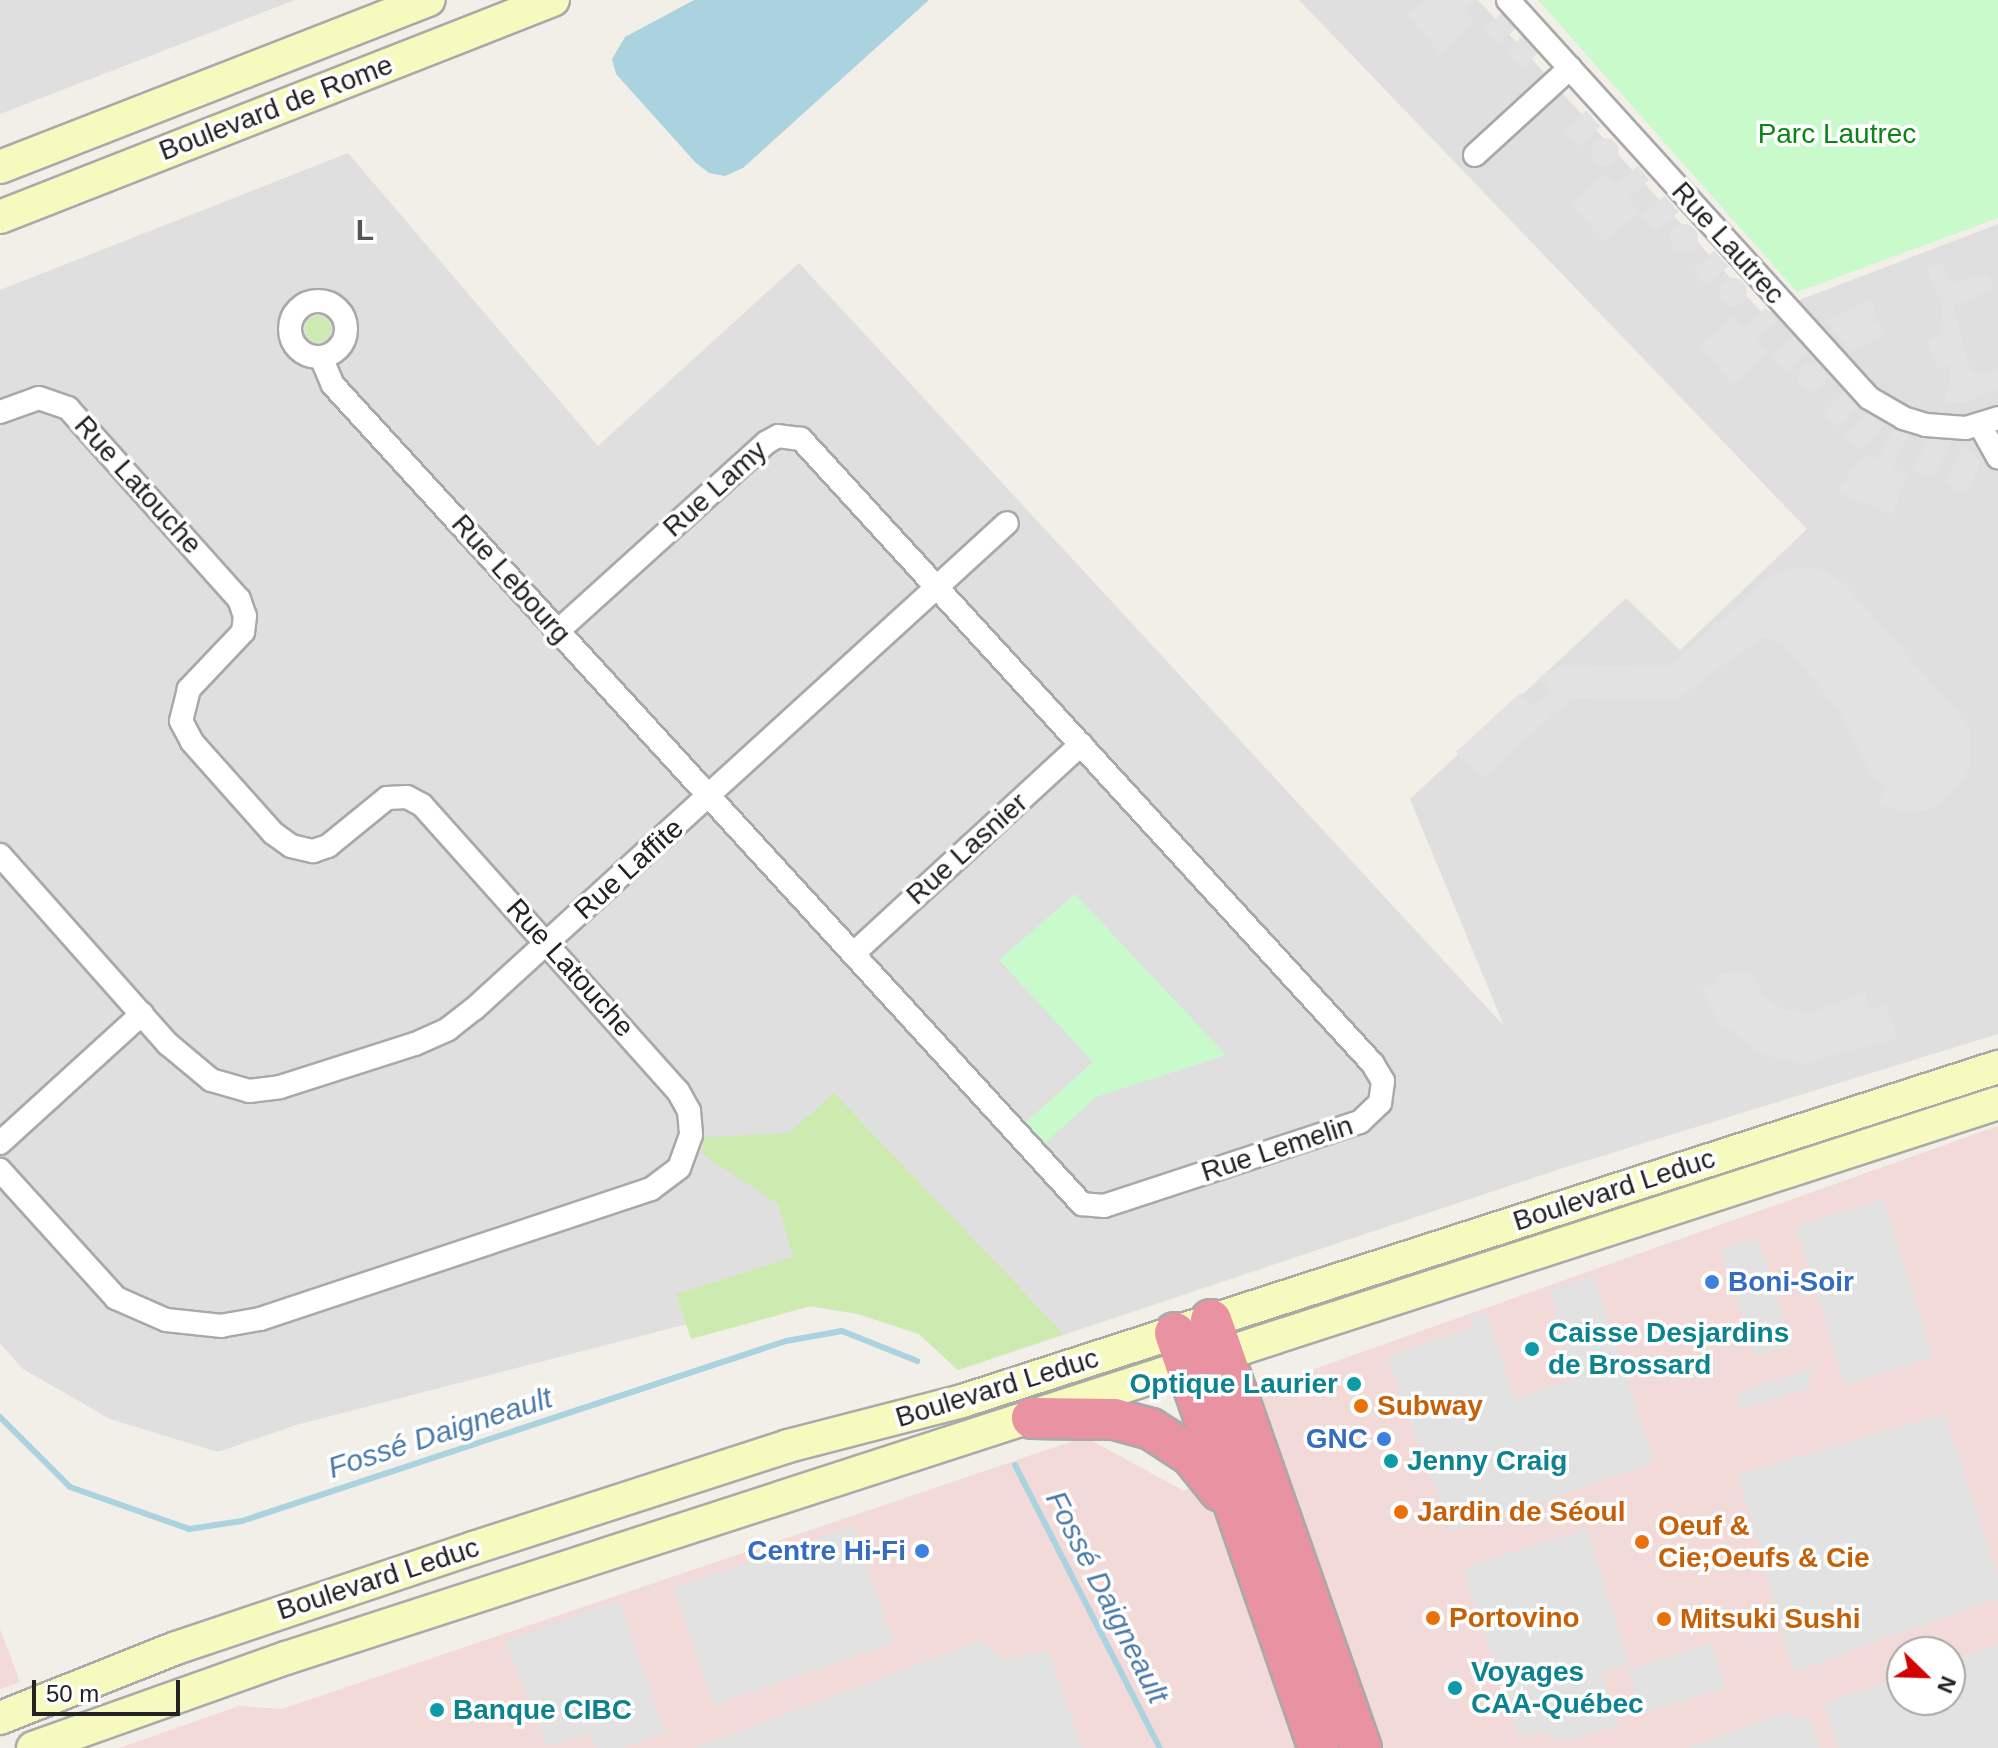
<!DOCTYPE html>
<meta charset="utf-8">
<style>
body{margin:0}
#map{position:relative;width:1998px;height:1748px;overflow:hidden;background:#f2efe9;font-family:Helvetica,sans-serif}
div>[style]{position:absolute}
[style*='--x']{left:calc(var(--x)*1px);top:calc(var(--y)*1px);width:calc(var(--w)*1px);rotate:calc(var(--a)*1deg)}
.residential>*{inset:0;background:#e0dfdf}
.commercial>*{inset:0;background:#f2dad9}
.grass>*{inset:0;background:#cdebb0}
.round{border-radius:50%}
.park>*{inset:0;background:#c8facc}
.parking>*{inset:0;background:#e2e2e2;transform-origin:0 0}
.water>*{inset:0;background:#aad3df}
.stream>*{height:6px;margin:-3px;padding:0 3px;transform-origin:3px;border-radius:3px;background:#aad3df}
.roads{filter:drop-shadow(2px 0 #a9a9a9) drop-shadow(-2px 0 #a9a9a9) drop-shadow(0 2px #a9a9a9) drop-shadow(0 -2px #a9a9a9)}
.street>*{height:22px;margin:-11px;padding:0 11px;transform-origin:11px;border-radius:11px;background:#fff}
.street>.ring{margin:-11px;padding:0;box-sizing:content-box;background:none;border:22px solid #fff;border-radius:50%}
.secondary>*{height:32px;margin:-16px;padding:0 16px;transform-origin:16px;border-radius:16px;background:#f7fabf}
.highway>*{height:40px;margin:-20px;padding:0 20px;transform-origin:20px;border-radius:20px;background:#e892a2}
.dots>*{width:22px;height:22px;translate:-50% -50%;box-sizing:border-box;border:4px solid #fff;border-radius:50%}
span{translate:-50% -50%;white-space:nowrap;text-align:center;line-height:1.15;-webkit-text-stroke:7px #fff;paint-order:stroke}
.street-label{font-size:28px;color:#222}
.park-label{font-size:28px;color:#0c8416}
.shop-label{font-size:28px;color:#366cbe;font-weight:700}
.left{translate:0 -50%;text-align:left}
.right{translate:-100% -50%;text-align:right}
.culture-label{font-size:28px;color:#0d838f;font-weight:700}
.food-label{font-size:28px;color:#c56008;font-weight:700}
.neighbourhood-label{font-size:30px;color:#555;font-weight:700}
.water-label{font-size:30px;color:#4a7aab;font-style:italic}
.north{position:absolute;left:1886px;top:1636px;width:80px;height:80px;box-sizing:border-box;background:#fff;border:2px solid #a7a7a7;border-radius:50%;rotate:113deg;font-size:22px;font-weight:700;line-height:32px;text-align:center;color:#222}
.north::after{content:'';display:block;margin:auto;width:28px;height:36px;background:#d40000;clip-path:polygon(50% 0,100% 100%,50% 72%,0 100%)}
.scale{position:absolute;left:32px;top:1680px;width:148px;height:36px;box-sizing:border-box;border:4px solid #222;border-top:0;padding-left:10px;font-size:24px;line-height:28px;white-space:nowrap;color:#222;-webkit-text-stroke:6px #fff;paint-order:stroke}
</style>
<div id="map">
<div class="residential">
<i style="clip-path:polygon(0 0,295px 0,0 114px)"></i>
<i style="clip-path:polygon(1299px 0,1478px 0,1763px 314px,1998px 224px,1998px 1034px,1563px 1168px,958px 1370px,919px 1334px,858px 1314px,777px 1301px,296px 1425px,218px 1452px,110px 1419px,23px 1369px,0 1343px,0 290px,348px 153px,598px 446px,799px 263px,1504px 1026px,1410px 799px,1626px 598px,1680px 650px,1807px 529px)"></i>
</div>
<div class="commercial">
<i style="clip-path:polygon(evenodd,1998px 1126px,1998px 1748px,119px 1748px,239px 1706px,282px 1709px,1085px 1437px,1184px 1491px,1275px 1453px,1258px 1389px,1998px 1126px,1902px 1652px,1950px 1652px,1950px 1700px,1902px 1700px,1902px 1652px)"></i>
<i style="clip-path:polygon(0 1629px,20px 1682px,0 1689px)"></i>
</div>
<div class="grass">
<i class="round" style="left:305px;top:316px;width:26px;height:26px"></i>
<i style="clip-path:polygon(834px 1093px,1064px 1334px,958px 1370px,919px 1334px,858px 1314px,811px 1306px,691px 1339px,676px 1294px,793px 1257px,778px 1204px,702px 1154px,704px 1137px,789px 1133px)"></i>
</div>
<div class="park">
<i style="clip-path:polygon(1538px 0,1998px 0,1998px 218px,1797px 292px)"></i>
<i style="clip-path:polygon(1075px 894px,1226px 1055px,1096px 1097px,1044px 1144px,1025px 1123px,1093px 1062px,999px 960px)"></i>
</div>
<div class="parking">
<i style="clip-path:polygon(1424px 0,1474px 0,1463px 10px,1474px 22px,1440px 53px,1407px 15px)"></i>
<i style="left:1506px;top:9px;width:21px;height:30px;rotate:47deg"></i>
<i style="left:1527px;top:32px;width:23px;height:28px;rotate:47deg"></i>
<i style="left:1586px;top:111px;width:21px;height:30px;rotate:47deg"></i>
<i class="round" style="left:1591px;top:138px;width:28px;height:28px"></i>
<i style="clip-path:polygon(1638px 166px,1649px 180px,1628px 199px,1639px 212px,1605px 242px,1572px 205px,1606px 174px,1616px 185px)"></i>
<i style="left:1665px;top:196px;width:21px;height:31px;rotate:49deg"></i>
<i class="round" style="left:1670px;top:224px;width:28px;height:28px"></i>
<i style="left:1714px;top:251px;width:21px;height:30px;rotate:47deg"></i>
<i style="clip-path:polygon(1941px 263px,1952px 284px,1987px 274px,1993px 288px,1953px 306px,1971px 371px,1983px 375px,1998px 369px,1998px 389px,1966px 402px,1945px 402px,1952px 366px,1938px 369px,1927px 342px,1940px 334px,1942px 307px,1927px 268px)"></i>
<i class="round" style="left:1719px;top:278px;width:28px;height:28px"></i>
<i style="clip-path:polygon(1871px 300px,1878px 318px,1873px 322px,1880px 323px,1885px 336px,1852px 352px,1824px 321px)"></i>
<i style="clip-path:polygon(1765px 308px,1777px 321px,1756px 340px,1767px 353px,1733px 384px,1700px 346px,1733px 316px,1744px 327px)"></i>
<i style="left:1793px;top:336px;width:21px;height:30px;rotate:47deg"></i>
<i class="round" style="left:1798px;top:363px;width:28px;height:28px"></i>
<i style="left:1843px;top:392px;width:21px;height:29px;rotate:43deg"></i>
<i style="clip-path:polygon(1867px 414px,1885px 425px,1859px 450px,1844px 434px)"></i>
<i style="clip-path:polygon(1894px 429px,1909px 435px,1893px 467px,1908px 476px,1891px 515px,1837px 491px,1864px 455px,1877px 460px)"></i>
<i style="clip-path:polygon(1927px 439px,1951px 442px,1934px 478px,1913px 469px)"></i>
<i style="clip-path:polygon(1962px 446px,1981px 462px,1966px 494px,1945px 484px)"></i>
<i style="clip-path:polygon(1796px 567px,1822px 570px,1844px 583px,1969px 726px,1971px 758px,1965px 779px,1931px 809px,1905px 812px,1879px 804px,1886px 789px,1873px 776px,1839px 710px,1781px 642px,1762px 637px,1675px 701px,1572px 698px,1482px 778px,1456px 752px,1520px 693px,1533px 706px,1550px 691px,1540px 677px,1561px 665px,1667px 667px,1775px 573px)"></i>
<i style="clip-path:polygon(1751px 971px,1764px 997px,1785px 1010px,1813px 1012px,1865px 993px,1870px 1009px,1886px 1005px,1897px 1038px,1802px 1064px,1764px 1055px,1720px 1022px,1701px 989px,1717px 983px,1716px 975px)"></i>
<i style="left:1884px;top:1199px;width:166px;height:92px;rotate:73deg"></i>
<i style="left:1757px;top:1237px;width:113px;height:38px;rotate:72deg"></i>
<i style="clip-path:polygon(1594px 1276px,1654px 1463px,1450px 1532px,1387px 1356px,1473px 1327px,1470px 1315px,1487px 1312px,1514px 1399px,1574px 1379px,1549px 1288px)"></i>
<i style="clip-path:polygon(1811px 1368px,1808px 1389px,1739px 1410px,1738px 1392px)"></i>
<i style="clip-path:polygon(1945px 1414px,1998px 1576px,1998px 1598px,1794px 1672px,1738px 1474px)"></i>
<i style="left:853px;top:1526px;width:124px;height:190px;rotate:71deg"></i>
<i style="clip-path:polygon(1587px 1528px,1629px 1664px,1601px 1672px,1618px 1726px,1562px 1741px,1541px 1733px,1519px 1737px,1463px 1568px)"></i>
<i style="clip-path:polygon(619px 1600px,665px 1732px,623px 1748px,596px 1748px,590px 1733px,548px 1747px,505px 1640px)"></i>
<i style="clip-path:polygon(982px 1640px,1003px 1659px,1048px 1650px,1082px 1748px,694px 1748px)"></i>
<i style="left:1712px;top:1643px;width:47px;height:88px;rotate:73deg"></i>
<i style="clip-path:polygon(1998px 1644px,1998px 1748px,1839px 1748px,1824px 1703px,1902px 1677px,1902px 1700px,1950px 1700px,1950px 1660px)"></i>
<i style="clip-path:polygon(1790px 1711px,1794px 1721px,1809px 1716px,1820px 1748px,1687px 1748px)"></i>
</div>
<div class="water">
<i style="clip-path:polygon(694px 0,929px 0,743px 168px,725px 176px,709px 173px,696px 163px,616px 74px,612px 59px,625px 37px)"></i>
</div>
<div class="stream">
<i style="--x:0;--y:1417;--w:99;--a:45"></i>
<i style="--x:70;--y:1487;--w:126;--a:19.4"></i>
<i style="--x:189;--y:1529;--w:54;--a:-8.6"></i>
<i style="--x:242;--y:1521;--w:573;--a:-18.31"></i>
<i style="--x:786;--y:1341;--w:57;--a:-10.1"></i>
<i style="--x:842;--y:1331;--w:81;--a:21.8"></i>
<i style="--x:1015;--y:1465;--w:318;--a:62.9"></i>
</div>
<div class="roads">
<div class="street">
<i style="--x:1508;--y:0;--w:537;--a:47.79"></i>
<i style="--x:1869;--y:398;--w:39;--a:30"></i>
<i style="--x:1903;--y:418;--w:24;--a:17"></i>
<i style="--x:1926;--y:425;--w:40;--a:4.3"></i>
<i style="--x:1966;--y:428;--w:34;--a:-17"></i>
<i style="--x:1475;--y:155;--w:129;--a:-42.5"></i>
<i class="ring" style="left:290px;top:301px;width:34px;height:34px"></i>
<i style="--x:321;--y:357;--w:30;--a:67"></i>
<i style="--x:333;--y:385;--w:1110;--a:47.56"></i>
<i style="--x:1082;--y:1204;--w:22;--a:5"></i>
<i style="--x:1104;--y:1206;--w:269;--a:-18.2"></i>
<i style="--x:1360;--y:1122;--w:28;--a:-44"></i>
<i style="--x:1380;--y:1103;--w:22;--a:-82"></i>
<i style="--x:1383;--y:1081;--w:21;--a:-121"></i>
<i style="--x:1372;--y:1063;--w:846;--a:-132.46"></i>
<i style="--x:801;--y:439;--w:23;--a:-173"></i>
<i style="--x:778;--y:436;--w:13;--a:151"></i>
<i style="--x:767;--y:442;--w:282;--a:137.9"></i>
<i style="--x:0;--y:412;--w:41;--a:-19.7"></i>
<i style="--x:39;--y:398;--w:31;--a:19"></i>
<i style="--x:68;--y:408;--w:256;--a:48.2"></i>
<i style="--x:239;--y:599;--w:18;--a:71"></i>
<i style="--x:245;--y:616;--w:16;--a:97"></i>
<i style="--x:243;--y:632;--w:79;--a:133.5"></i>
<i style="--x:189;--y:689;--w:33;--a:104"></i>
<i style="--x:181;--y:721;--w:24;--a:62"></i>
<i style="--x:192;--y:742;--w:122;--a:48.3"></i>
<i style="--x:273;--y:833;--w:22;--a:36"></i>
<i style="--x:291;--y:846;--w:23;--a:13"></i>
<i style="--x:313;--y:851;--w:16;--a:-18"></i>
<i style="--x:328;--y:846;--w:76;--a:-39.1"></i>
<i style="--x:387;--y:798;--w:20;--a:-3"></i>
<i style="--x:407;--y:797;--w:17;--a:28"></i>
<i style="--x:422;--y:805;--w:384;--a:48.2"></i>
<i style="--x:678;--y:1091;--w:23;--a:61"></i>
<i style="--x:689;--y:1111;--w:24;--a:85"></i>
<i style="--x:691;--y:1135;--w:35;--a:110"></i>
<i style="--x:679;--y:1168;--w:35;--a:143"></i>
<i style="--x:651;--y:1189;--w:412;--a:161.6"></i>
<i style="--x:260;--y:1319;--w:39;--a:170"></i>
<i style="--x:222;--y:1326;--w:56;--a:-173.9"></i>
<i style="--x:166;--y:1320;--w:55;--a:-156.3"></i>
<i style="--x:116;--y:1298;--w:173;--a:-132.2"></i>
<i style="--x:1980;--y:425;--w:37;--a:61"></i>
<i style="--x:0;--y:855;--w:253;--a:48.4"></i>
<i style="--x:168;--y:1044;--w:56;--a:39.9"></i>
<i style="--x:211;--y:1080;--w:40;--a:16"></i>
<i style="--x:249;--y:1091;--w:31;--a:-7"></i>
<i style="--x:280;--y:1087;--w:142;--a:-17.7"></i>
<i style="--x:415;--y:1044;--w:36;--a:-24"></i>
<i style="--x:448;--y:1029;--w:33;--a:-38"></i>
<i style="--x:474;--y:1009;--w:721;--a:-42.36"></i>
<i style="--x:853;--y:954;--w:310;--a:-42.6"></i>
<i style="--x:0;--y:1143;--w:192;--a:-42.3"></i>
</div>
<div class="secondary">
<i style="--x:0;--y:167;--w:460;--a:-21.3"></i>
<i style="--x:0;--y:217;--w:594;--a:-21.43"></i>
<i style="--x:0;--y:1718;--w:189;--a:-21.7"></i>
<i style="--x:176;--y:1648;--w:313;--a:-18.6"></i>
<i style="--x:473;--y:1548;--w:331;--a:-17.9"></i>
<i style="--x:788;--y:1446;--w:180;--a:-14.5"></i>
<i style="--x:962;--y:1401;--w:1089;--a:-17.87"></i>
<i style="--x:33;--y:1748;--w:269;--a:-19.6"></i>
<i style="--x:286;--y:1658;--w:1800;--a:-17.96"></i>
</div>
<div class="highway">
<i style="--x:1211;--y:1320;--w:454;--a:70.7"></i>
<i style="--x:1175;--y:1333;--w:439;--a:70.9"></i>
<i style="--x:1032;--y:1418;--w:82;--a:0.7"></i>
<i style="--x:1114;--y:1419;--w:38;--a:15"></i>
<i style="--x:1151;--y:1429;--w:48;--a:33"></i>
<i style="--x:1191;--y:1455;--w:46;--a:51.1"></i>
</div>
</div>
<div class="dots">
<i style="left:1712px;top:1282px;background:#3f7fe0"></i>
<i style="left:1532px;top:1349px;background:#0f9aa8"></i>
<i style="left:1354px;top:1384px;background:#0f9aa8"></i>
<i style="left:1361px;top:1406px;background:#e8710a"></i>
<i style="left:1384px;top:1439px;background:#3f7fe0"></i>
<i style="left:1391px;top:1461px;background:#0f9aa8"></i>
<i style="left:1401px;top:1512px;background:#e8710a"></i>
<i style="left:1642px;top:1542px;background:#e8710a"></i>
<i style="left:922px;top:1551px;background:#3f7fe0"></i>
<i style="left:1433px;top:1618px;background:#e8710a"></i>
<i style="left:1664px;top:1619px;background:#e8710a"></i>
<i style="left:1455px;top:1688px;background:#0f9aa8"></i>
<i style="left:437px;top:1710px;background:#0f9aa8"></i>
</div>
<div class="street-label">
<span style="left:276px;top:108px;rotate:-21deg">Boulevard de Rome</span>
<span style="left:1728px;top:243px;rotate:48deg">Rue Lautrec</span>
<span style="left:138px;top:485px;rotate:48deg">Rue Latouche</span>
<span style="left:715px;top:489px;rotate:-42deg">Rue Lamy</span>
<span style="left:511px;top:579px;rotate:48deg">Rue Lebourg</span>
<span style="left:967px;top:849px;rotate:-42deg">Rue Lasnier</span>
<span style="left:629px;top:869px;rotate:-42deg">Rue Laffite</span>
<span style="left:570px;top:968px;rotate:48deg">Rue Latouche</span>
<span style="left:1277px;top:1149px;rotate:-18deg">Rue Lemelin</span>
<span style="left:1614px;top:1190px;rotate:-18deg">Boulevard Leduc</span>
<span style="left:997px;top:1388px;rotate:-17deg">Boulevard Leduc</span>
<span style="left:378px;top:1579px;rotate:-18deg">Boulevard Leduc</span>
</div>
<div class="park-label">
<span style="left:1837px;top:134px">Parc Lautrec</span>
</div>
<div class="shop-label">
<span class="left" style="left:1728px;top:1282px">Boni-Soir</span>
<span class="right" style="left:1368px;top:1439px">GNC</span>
<span class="right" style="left:906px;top:1551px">Centre Hi-Fi</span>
</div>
<div class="culture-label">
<span class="left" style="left:1548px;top:1349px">Caisse Desjardins<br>de Brossard</span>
<span class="right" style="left:1338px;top:1384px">Optique Laurier</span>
<span class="left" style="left:1407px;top:1461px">Jenny Craig</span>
<span class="left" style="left:1471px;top:1688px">Voyages<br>CAA-Québec</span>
<span class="left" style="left:453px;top:1710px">Banque CIBC</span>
</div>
<div class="food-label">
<span class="left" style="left:1377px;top:1406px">Subway</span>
<span class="left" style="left:1417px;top:1512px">Jardin de Séoul</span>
<span class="left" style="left:1658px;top:1542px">Oeuf &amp;<br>Cie;Oeufs &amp; Cie</span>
<span class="left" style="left:1449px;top:1618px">Portovino</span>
<span class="left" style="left:1680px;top:1619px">Mitsuki Sushi</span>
</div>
<div class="neighbourhood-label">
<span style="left:365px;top:230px">L</span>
</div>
<div class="water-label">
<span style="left:440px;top:1433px;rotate:-18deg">Fossé Daigneault</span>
<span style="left:1107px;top:1597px;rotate:63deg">Fossé Daigneault</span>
</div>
<div class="north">N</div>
<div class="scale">50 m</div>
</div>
